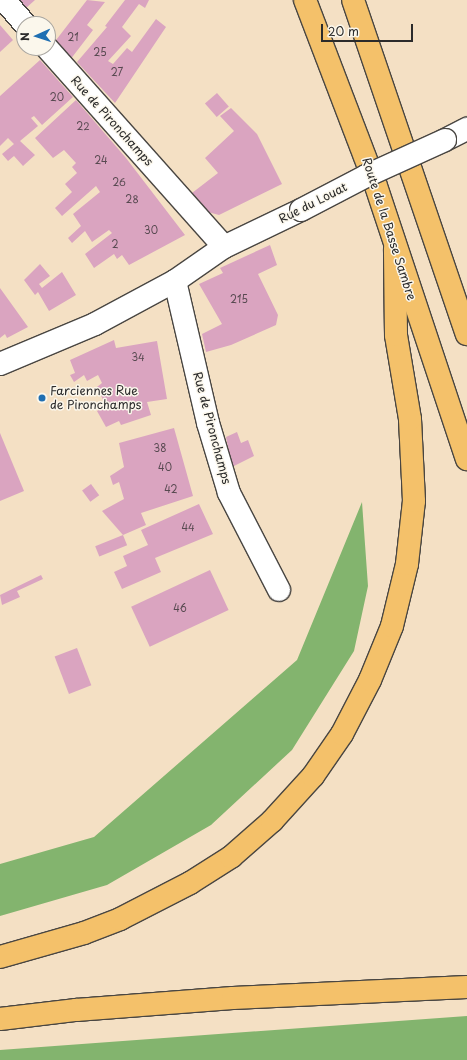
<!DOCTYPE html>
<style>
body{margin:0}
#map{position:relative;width:467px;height:1060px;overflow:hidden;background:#f4e0c4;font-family:"Playpen Sans",sans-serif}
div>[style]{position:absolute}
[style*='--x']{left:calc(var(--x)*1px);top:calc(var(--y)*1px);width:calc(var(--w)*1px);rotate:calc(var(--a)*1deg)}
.forest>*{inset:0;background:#83b46e}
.building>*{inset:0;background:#daa4c0;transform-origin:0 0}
.roads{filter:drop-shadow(1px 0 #494642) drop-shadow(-1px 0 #494642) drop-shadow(0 1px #494642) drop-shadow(0 -1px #494642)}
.minor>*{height:22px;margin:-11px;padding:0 11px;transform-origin:11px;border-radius:11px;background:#fff}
.trunk>*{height:22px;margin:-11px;padding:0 11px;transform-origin:11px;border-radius:11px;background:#f4c16a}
.bridges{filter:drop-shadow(1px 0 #494642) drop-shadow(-1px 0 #494642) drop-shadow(0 1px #494642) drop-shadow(0 -1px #494642)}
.minor-bridge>*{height:22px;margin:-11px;padding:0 11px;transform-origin:11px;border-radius:11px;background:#fff}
.dots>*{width:11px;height:11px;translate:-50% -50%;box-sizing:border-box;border:2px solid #fbf7ec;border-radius:50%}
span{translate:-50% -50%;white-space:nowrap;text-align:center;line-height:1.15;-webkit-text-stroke:3px #fbf7ec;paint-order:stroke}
.number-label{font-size:10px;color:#574950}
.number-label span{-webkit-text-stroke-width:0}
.street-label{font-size:12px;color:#2b2b2b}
.poi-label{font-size:12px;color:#2b2b2b}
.left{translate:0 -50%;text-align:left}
.north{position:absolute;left:16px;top:16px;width:40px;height:40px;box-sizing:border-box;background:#fbf7ec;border:1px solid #a8a59f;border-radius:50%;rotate:267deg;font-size:11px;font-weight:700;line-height:16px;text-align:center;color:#2b2b2b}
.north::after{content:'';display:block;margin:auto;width:14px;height:18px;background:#1f6fb2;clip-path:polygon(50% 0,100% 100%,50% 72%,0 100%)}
.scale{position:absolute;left:321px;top:24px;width:92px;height:18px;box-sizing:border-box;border:2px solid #2b2b2b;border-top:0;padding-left:5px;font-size:12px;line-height:14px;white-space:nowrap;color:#2b2b2b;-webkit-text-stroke:3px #fbf7ec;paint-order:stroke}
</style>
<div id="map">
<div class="forest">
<i style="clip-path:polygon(362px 502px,368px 586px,354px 651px,292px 750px,211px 825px,107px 885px,0 916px,0 864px,94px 837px,297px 660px)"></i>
<i style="clip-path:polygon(467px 1016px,467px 1060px,0 1060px,0 1050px)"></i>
</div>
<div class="building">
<i style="clip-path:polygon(19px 0,35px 0,26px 8px)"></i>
<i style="clip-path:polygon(87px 0,105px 2px,87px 25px,93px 30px,70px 60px,53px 44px)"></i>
<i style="clip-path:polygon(125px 0,149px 0,145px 8px,139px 4px,122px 27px,131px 36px,108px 61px,113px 64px,127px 48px,132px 52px,156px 19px,166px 27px,115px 103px,77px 62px,107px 27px,105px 26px)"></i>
<i style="clip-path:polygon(0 25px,13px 40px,0 52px)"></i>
<i style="clip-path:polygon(40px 60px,73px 97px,42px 125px,34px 116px,31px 118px,38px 126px,20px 141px,35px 155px,23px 166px,14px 156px,8px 161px,2px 154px,14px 144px,8px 138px,0 146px,0 96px)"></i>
<i style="left:217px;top:93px;width:18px;height:16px;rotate:49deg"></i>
<i style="clip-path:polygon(76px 100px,126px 158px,185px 235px,129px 265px,122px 255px,117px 259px,114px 254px,94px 268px,85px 254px,112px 233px,109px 230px,92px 242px,85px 231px,72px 243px,68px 238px,81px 226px,73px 214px,100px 192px,96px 186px,62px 216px,55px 208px,72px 192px,65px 184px,77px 173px,72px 167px,76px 163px,64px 150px,53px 158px,35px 138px)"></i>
<i style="clip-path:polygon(231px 108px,257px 134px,282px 184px,219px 215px,208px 212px,192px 193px,218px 173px,205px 158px,234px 131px,220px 116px)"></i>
<i style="clip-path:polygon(270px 245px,277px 265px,258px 274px,278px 315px,276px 325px,231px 345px,206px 352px,202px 334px,222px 324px,199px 284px,223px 273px,220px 268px)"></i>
<i style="clip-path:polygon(40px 264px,50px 276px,39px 284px,42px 288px,62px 272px,76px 295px,49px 311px,38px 292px,35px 295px,24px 280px)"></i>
<i style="clip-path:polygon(0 288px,28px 327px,7px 338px,5px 334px,0 338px)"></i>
<i style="clip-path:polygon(114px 340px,116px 348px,157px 341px,167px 399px,147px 402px,151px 415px,121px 425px,119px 421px,106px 427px,97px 411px,106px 406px,97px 387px,102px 383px,98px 375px,87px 381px,84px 375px,74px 382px,70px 375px,75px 373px,70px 360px)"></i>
<i style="clip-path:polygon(174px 428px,193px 496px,141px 513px,146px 525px,123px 535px,102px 511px,124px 499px,119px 482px,113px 485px,110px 476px,124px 467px,119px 443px)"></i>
<i style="clip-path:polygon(237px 432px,241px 443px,248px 440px,254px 456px,232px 467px,226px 437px)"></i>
<i style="clip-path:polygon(0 433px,24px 491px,0 501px)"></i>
<i style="left:91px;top:484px;width:14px;height:11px;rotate:54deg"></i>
<i style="clip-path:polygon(199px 504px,213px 534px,155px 558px,161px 572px,122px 589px,114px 572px,127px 566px,123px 556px,148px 545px,141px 530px)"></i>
<i style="left:123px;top:535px;width:11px;height:30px;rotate:68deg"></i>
<i style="left:210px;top:570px;width:44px;height:87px;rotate:65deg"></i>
<i style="clip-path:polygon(41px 575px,43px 579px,17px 591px,20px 597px,2px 605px,0 595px)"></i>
<i style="left:77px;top:648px;width:40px;height:24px;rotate:69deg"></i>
</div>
<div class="roads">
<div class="minor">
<i style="--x:4;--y:0;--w:32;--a:49"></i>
<i style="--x:47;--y:48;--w:266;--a:48.3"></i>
<i style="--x:445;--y:140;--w:25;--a:-27"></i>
<i style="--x:175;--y:281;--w:146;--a:76.9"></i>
<i style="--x:208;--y:423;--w:73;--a:73.3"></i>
<i style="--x:229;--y:493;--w:109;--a:62.7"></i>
<i style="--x:0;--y:364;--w:103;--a:-22.8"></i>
<i style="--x:95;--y:324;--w:91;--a:-28.3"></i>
<i style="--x:175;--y:281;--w:60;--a:-34.8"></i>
<i style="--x:224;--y:247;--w:85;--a:-25.7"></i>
</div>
<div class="trunk">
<i style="--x:305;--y:0;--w:196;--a:69.1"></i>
<i style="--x:375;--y:183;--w:291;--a:71.6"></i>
<i style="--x:353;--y:0;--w:353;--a:71.2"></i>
<i style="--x:0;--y:957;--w:87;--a:-15.9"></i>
<i style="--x:84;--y:933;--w:39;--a:-21"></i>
<i style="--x:120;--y:919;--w:79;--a:-27.2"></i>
<i style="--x:190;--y:883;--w:49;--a:-32.4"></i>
<i style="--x:231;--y:857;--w:55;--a:-41.3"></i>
<i style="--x:272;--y:821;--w:61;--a:-47.7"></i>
<i style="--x:313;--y:776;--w:51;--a:-55.4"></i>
<i style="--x:342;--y:734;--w:61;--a:-62.6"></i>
<i style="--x:370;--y:680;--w:58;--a:-67.8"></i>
<i style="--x:392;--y:626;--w:64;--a:-76.4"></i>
<i style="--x:407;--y:564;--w:63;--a:-83.7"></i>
<i style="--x:414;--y:501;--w:82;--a:-92.8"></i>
<i style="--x:410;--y:419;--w:85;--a:-99.5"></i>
<i style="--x:396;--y:335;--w:86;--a:-90.7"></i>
<i style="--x:0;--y:1019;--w:77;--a:-6.8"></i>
<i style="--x:76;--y:1010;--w:157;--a:-4.4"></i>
<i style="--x:233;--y:998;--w:234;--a:-2.7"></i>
</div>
</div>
<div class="bridges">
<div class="minor-bridge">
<i style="--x:301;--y:210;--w:73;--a:-27.6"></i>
<i style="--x:366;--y:176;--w:87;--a:-24.5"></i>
</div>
</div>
<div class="dots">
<i style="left:42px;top:398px;background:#1f6fb2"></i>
</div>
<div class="number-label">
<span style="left:73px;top:37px">21</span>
<span style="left:100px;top:52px">25</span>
<span style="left:117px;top:72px">27</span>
<span style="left:57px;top:97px">20</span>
<span style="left:83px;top:126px">22</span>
<span style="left:101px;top:160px">24</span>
<span style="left:119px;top:182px">26</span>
<span style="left:132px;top:199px">28</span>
<span style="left:151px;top:230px">30</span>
<span style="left:115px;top:244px">2</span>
<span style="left:239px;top:299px">215</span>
<span style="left:138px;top:357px">34</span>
<span style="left:160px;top:448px">38</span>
<span style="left:165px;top:467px">40</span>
<span style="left:171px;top:489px">42</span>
<span style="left:188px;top:527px">44</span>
<span style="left:180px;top:608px">46</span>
</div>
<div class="street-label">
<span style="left:112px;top:121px;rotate:48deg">Rue de Pironchamps</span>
<span style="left:313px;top:203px;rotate:-27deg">Rue du Louat</span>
<span style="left:389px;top:229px;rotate:72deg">Route de la Basse Sambre</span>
<span style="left:212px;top:428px;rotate:75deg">Rue de Pironchamps</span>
</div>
<div class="poi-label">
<span class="left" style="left:50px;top:398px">Farciennes Rue<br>de Pironchamps</span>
</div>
<div class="north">N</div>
<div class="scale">20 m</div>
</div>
